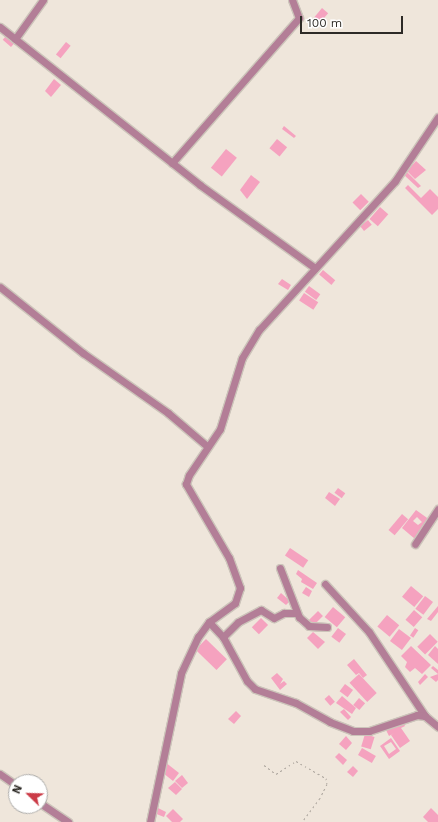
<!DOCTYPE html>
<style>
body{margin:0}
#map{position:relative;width:438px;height:822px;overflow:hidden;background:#efe6db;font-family:"Work Sans",sans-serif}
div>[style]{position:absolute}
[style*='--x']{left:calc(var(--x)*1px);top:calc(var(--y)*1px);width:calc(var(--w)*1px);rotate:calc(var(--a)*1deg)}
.building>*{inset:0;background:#f5a2bf;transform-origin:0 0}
.path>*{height:1px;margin-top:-0.5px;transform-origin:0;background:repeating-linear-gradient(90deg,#aea79f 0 2px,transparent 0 5px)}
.roads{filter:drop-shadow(1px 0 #ccc4ba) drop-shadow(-1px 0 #ccc4ba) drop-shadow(0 1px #ccc4ba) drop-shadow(0 -1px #ccc4ba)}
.minor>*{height:7px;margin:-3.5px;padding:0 3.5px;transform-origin:3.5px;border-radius:3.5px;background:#b37e97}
span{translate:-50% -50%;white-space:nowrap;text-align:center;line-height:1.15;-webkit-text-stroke:3px #fff;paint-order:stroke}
.north{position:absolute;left:8px;top:774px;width:40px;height:40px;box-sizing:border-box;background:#fff;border:1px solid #abaaa8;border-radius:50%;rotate:293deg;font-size:11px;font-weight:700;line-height:16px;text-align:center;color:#2d2a26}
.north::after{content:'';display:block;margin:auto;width:14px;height:18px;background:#cb3b47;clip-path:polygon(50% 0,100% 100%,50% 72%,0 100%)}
.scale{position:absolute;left:300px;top:16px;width:103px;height:18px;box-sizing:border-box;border:2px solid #2d2a26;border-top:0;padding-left:5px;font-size:12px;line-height:14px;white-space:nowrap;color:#2d2a26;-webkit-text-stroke:3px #fff;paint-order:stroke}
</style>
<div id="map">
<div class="building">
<i style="left:322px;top:8px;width:8px;height:12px;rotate:40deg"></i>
<i style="left:6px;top:36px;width:11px;height:5px;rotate:41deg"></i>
<i style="left:66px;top:42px;width:6px;height:16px;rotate:39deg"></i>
<i style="clip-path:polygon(54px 79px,61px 85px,51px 97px,45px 91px)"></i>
<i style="clip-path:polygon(284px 126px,296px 136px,294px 138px,282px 129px)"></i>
<i style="left:277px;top:139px;width:13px;height:12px;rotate:39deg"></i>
<i style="left:226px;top:149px;width:14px;height:24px;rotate:39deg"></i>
<i style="clip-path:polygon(416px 161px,426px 170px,415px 179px,407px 171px)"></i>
<i style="clip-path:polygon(406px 171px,421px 186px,418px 188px,403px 174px)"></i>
<i style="clip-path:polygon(251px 175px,260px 182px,247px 199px,240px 190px)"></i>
<i style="clip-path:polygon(408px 185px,421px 198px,430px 189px,438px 197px,438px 209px,432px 215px,405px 188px)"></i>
<i style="left:361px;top:194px;width:11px;height:12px;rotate:45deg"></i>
<i style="left:380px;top:207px;width:11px;height:16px;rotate:41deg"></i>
<i style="left:368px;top:220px;width:6px;height:10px;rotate:51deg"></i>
<i style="left:323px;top:270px;width:16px;height:6px;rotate:40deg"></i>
<i style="clip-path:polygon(282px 279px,291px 285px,288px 290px,278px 284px)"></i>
<i style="left:309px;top:286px;width:14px;height:7px;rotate:36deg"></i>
<i style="left:304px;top:293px;width:17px;height:9px;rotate:33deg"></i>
<i style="left:338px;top:488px;width:9px;height:6px;rotate:36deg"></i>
<i style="clip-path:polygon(329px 492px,340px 499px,335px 506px,325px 498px)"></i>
<i style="clip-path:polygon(evenodd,416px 510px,430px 520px,415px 539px,402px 528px,416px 510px,417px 517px,422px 522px,418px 525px,413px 521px,417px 517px)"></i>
<i style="left:402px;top:514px;width:8px;height:21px;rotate:40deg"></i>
<i style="left:290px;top:548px;width:22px;height:9px;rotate:34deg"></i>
<i style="clip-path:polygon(298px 570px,317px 583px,313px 589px,301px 582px,302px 579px,296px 574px)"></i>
<i style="left:411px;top:586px;width:16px;height:14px;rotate:40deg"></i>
<i style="clip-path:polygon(306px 587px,312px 591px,309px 597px,302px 593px)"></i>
<i style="clip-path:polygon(281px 593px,290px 601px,286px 605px,277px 598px)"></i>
<i style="left:425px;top:596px;width:10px;height:16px;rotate:37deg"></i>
<i style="clip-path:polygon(438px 606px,438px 612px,431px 621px,427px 619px)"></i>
<i style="left:333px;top:607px;width:16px;height:13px;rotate:40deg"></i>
<i style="left:414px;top:610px;width:11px;height:13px;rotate:41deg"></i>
<i style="left:318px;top:611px;width:7px;height:16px;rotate:45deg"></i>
<i style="left:387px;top:615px;width:16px;height:15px;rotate:40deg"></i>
<i style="left:261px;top:618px;width:10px;height:13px;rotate:45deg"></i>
<i style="left:338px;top:628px;width:10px;height:11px;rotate:37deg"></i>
<i style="left:415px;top:628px;width:4px;height:9px;rotate:34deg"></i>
<i style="left:399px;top:629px;width:15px;height:15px;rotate:37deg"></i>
<i style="clip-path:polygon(313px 632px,325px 642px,318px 649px,307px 638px)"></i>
<i style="left:430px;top:634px;width:11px;height:18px;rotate:45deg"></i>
<i style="left:206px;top:639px;width:29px;height:15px;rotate:44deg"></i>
<i style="clip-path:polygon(411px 646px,431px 665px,422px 674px,415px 668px,410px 672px,405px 667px,407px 662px,401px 656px)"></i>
<i style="clip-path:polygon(435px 646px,438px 649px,438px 664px,428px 655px)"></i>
<i style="clip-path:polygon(354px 659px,367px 675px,363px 678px,359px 673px,356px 675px,347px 665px)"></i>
<i style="clip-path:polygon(433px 666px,438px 670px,438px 680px,436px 682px,430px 677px,438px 674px,431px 668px)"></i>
<i style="clip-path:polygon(277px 673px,283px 679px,280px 684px,284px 681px,287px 684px,280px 690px,271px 678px)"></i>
<i style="left:359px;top:674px;width:26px;height:13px;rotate:47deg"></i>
<i style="clip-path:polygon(425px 674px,428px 677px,420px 685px,418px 682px)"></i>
<i style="left:345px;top:684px;width:10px;height:9px;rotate:37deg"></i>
<i style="left:329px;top:695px;width:9px;height:6px;rotate:49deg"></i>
<i style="clip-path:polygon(342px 696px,356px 708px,352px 714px,336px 703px)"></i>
<i style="left:359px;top:698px;width:8px;height:9px;rotate:40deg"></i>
<i style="clip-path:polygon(344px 709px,351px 717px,348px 720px,340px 712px)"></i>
<i style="clip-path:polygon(236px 711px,241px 716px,234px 724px,228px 719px)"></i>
<i style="clip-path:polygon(403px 722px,405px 726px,401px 728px,410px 741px,400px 748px,391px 735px,394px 733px,389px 736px,386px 730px)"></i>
<i style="left:365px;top:734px;width:10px;height:13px;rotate:17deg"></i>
<i style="clip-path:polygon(346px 736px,352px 743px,346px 750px,339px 744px)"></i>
<i style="clip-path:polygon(evenodd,391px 738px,400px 751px,389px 759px,380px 746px,391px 738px,391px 742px,396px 749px,389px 754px,384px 746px,391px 742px)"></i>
<i style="left:362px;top:748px;width:16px;height:8px;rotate:30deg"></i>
<i style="clip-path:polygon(339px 753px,347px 760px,343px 765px,335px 757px)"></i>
<i style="clip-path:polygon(165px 762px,179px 773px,173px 781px,163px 773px,167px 767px,164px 764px)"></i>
<i style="clip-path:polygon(353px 766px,358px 771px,353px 777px,347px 772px)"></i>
<i style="clip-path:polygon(182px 775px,188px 783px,182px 788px,175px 781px)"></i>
<i style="clip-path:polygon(175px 782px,182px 789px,176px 795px,168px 788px)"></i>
<i style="clip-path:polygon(156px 807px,166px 812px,164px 817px,154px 813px)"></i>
<i style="clip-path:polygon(431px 808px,438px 815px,438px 822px,428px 822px,423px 817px)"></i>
<i style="clip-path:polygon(173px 809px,183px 819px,180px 822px,172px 822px,166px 816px)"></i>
</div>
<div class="path">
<i style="--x:264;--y:765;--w:15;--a:37"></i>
<i style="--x:276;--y:774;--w:24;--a:-33"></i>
<i style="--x:296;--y:761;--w:34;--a:30"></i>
<i style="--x:326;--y:778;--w:6;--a:81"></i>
<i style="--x:327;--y:784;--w:16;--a:117"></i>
<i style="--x:320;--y:798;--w:30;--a:127"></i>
</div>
<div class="roads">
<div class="minor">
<i style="--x:0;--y:27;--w:255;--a:38.3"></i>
<i style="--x:200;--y:185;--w:142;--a:35.8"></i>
<i style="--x:15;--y:39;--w:48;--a:-54.3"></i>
<i style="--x:172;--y:163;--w:193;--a:-48.8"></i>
<i style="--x:299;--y:18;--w:19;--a:-111"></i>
<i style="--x:0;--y:287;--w:106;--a:38.5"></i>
<i style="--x:83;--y:353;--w:104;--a:35.2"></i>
<i style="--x:168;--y:413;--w:52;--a:40.4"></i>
<i style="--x:415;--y:544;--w:42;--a:-56.7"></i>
<i style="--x:280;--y:568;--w:53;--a:68.8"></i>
<i style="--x:299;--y:617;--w:13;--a:42"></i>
<i style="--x:309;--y:626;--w:18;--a:3"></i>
<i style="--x:325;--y:584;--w:65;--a:47.5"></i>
<i style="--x:369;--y:632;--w:101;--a:56.3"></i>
<i style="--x:209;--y:622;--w:21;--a:47"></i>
<i style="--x:223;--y:637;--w:50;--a:61.4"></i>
<i style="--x:247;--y:681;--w:11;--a:45"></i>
<i style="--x:255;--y:689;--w:43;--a:18.9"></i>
<i style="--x:296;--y:703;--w:39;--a:29"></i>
<i style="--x:330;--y:722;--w:25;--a:21"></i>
<i style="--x:353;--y:731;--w:16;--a:0"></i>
<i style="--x:369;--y:731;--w:51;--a:-18.4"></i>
<i style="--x:417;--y:715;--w:8;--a:7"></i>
<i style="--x:425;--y:716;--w:17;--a:40"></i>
<i style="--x:223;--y:637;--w:21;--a:-45"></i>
<i style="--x:238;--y:622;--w:26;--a:-28"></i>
<i style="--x:261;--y:610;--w:15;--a:32"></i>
<i style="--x:274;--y:618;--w:11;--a:-27"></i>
<i style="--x:284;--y:613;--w:12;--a:0"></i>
<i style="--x:0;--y:774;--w:19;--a:35"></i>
<i style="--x:40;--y:803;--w:34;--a:34"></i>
<i style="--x:150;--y:822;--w:152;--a:-78.2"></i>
<i style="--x:181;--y:673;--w:40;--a:-65"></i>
<i style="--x:198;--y:637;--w:19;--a:-54"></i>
<i style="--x:209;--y:622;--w:32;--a:-36"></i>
<i style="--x:235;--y:603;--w:16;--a:-72"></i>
<i style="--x:240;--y:588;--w:32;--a:-110"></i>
<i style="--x:229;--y:558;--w:86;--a:-120.2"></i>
<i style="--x:186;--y:484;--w:9;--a:-72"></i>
<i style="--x:189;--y:475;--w:55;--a:-56"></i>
<i style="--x:220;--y:429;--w:74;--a:-72.8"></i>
<i style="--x:242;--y:358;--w:33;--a:-59"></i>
<i style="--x:259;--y:330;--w:202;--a:-47.6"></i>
<i style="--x:395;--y:181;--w:77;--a:-56.1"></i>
</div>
</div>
<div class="north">N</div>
<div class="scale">100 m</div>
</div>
